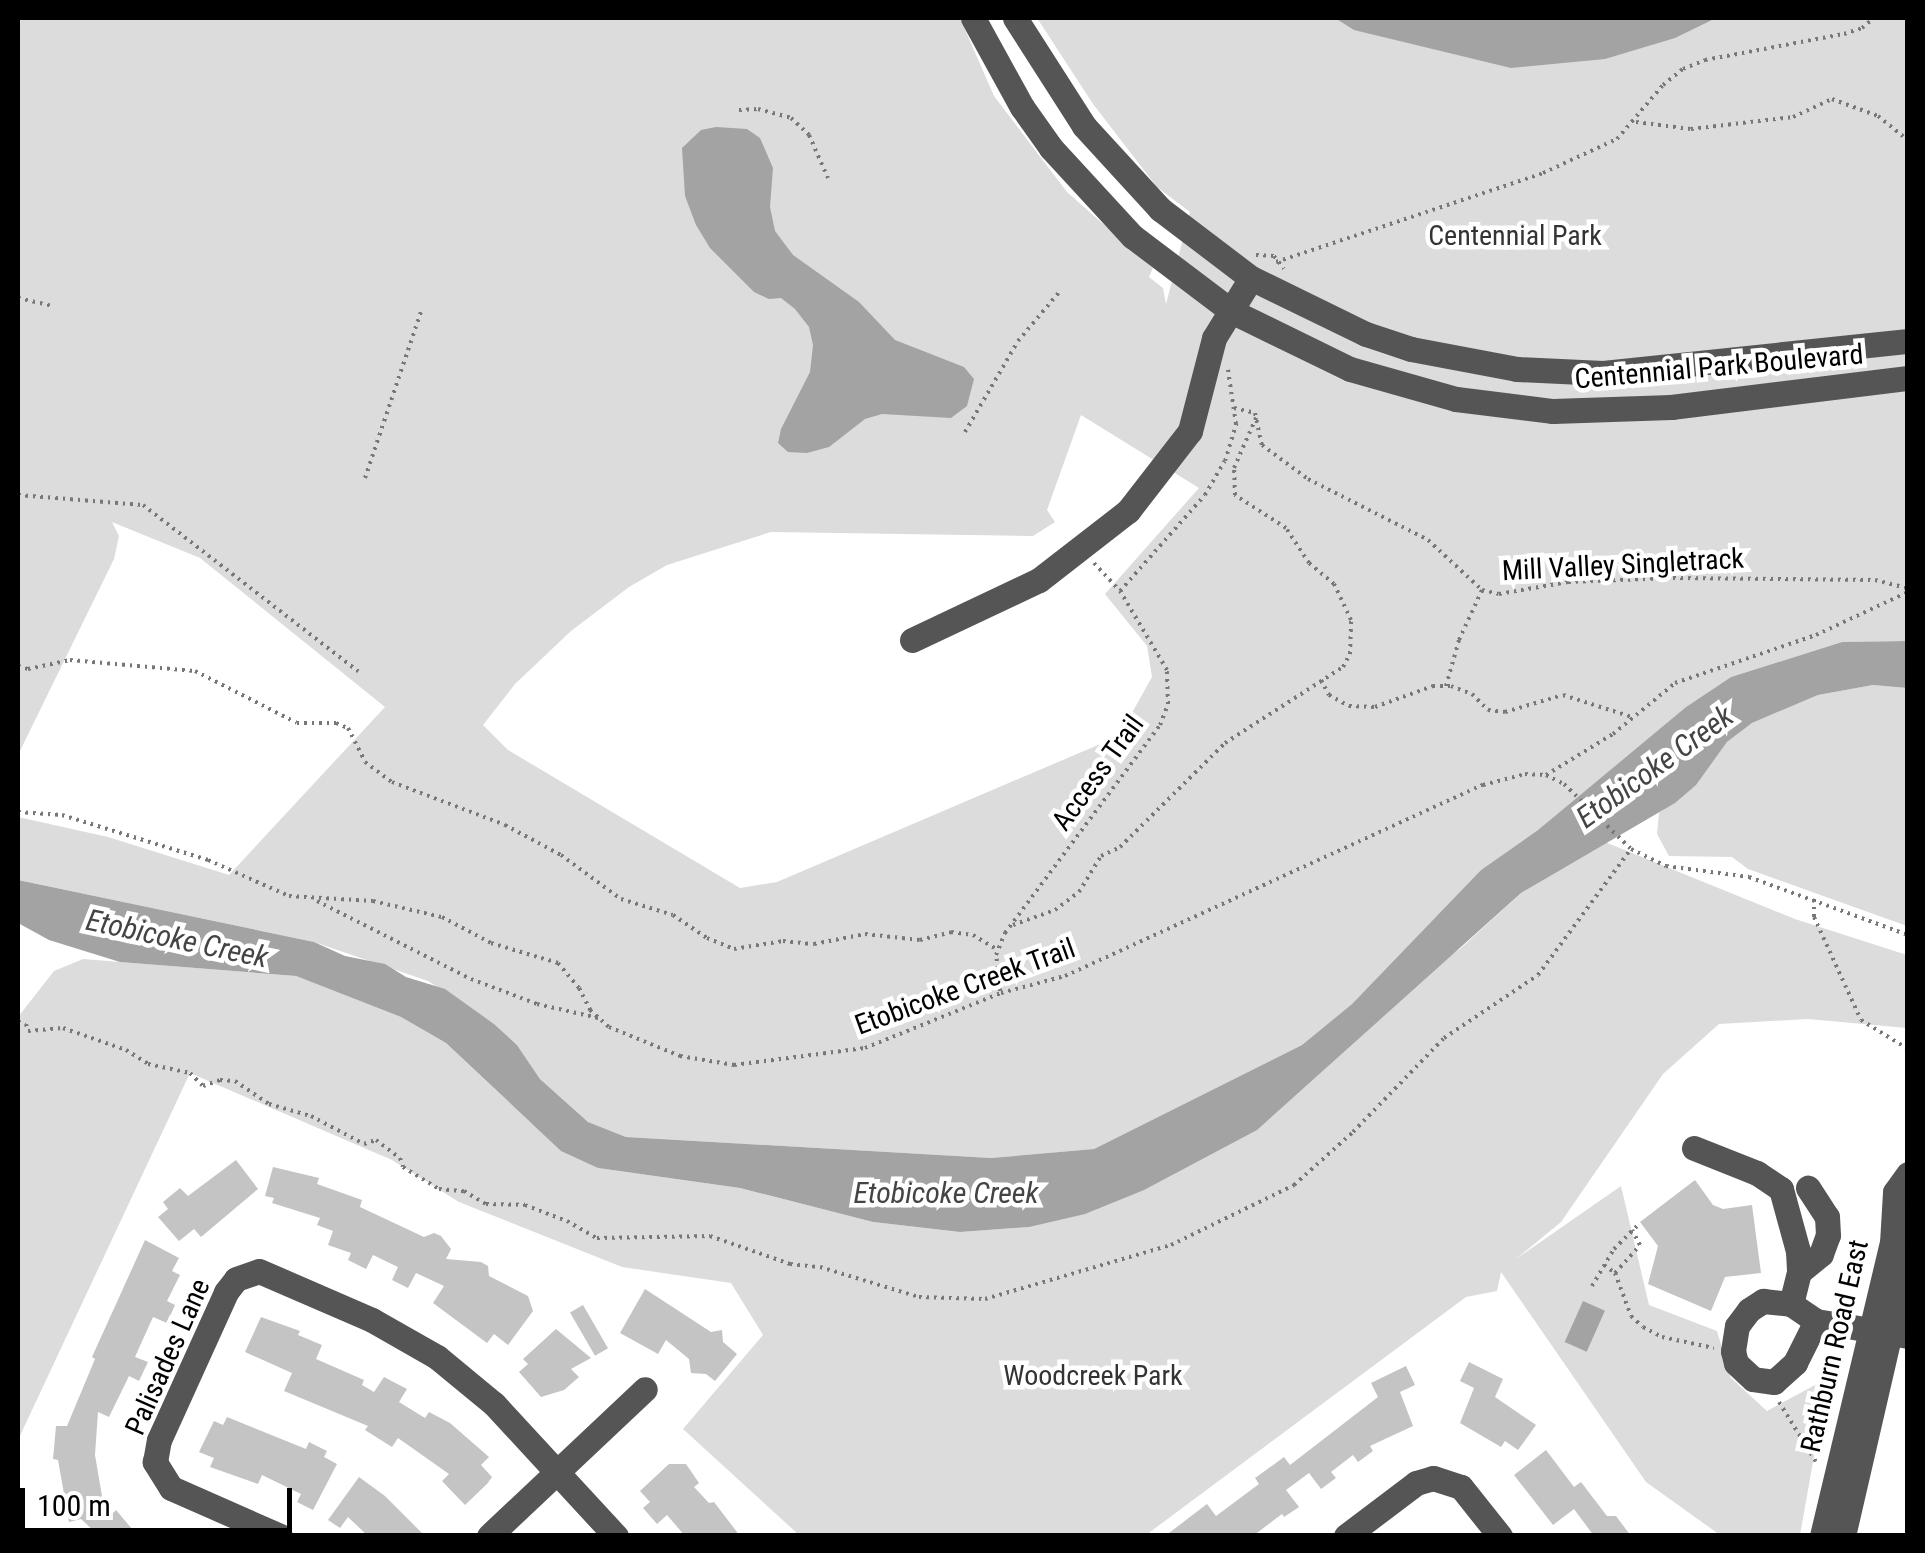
<!DOCTYPE html>
<style>
body{margin:0}
#map{position:relative;width:1925px;height:1553px;overflow:hidden;background:#fff;font-family:"Roboto Condensed",sans-serif}
div>[style]{position:absolute}
[style*='--x']{left:calc(var(--x)*1px);top:calc(var(--y)*1px);width:calc(var(--w)*1px);rotate:calc(var(--a)*1deg)}
.green>*{inset:0;background:#dcdcdc}
.water>*{inset:0;background:#a3a3a3;transform-origin:0 0}
.building>*{inset:0;background:#c4c4c4;transform-origin:0 0}
.path>*{height:4px;margin-top:-2px;transform-origin:0;background:repeating-linear-gradient(90deg,#777 0 2.5px,transparent 0 7.5px)}
.minor>*{height:25px;margin:-12.5px;padding:0 12.5px;transform-origin:12.5px;border-radius:12.5px;background:#555}
span{translate:-50% -50%;white-space:nowrap;text-align:center;line-height:1.15;-webkit-text-stroke:9px #fff;paint-order:stroke}
.park-label{font-size:28px;color:#333}
.street-label{font-size:28px;color:#000}
.water-label{font-size:30px;color:#444;font-style:italic}
.frame{position:absolute;inset:0;border:20px solid #000;pointer-events:none}
.scale{position:absolute;left:20px;top:1488px;width:272px;height:45px;box-sizing:border-box;border:5px solid #000;border-top:0;padding-left:12px;font-size:30px;line-height:35px;white-space:nowrap;color:#000;-webkit-text-stroke:8px #fff;paint-order:stroke}
</style>
<div id="map">
<div class="green">
<i style="clip-path:polygon(evenodd,18px 18px,960px 18px,994px 96px,1067px 192px,1153px 268px,1149px 277px,1163px 288px,1166px 304px,1190px 212px,1157px 187px,1093px 104px,1037px 18px,1907px 18px,1907px 641px,1842px 642px,1731px 677px,1686px 707px,1538px 830px,1481px 870px,1352px 1004px,1302px 1045px,1094px 1149px,991px 1158px,626px 1137px,588px 1122px,540px 1079px,517px 1045px,494px 1024px,428px 981px,314px 942px,18px 880px,18px 817px,108px 837px,229px 875px,385px 707px,200px 558px,112px 522px,119px 536px,114px 559px,18px 755px,18px 18px,1081px 415px,1199px 488px,1105px 594px,1147px 646px,1152px 677px,1119px 736px,777px 882px,740px 888px,508px 750px,483px 725px,515px 684px,571px 631px,629px 587px,667px 565px,771px 532px,1033px 536px,1055px 522px,1047px 510px,1081px 415px)"></i>
<i style="clip-path:polygon(1873px 685px,1907px 688px,1907px 926px,1748px 869px,1732px 857px,1669px 856px,1657px 834px,1659px 813px,1695px 785px,1727px 742px,1752px 723px,1818px 695px)"></i>
<i style="clip-path:polygon(1605px 842px,1795px 919px,1907px 955px,1907px 1028px,1808px 1019px,1719px 1024px,1663px 1074px,1561px 1222px,1516px 1259px,1621px 1186px,1649px 1305px,1717px 1331px,1731px 1378px,1767px 1411px,1828px 1378px,1800px 1535px,1720px 1535px,1646px 1482px,1501px 1272px,1497px 1291px,1466px 1297px,1146px 1535px,799px 1535px,683px 1429px,763px 1335px,731px 1283px,622px 1267px,459px 1202px,392px 1160px,190px 1073px,18px 1440px,18px 1017px,54px 971px,83px 959px,296px 976px,401px 1017px,446px 1043px,529px 1121px,598px 1168px,740px 1188px,873px 1222px,960px 1232px,1029px 1227px,1460px 949px,1521px 893px)"></i>
</div>
<div class="water">
<i style="clip-path:polygon(1335px 18px,1716px 18px,1675px 38px,1605px 59px,1511px 68px,1354px 30px)"></i>
<i style="clip-path:polygon(716px 127px,747px 129px,760px 138px,773px 168px,770px 207px,775px 231px,793px 255px,859px 302px,895px 340px,964px 367px,974px 379px,967px 406px,951px 418px,882px 414px,865px 419px,829px 447px,807px 453px,788px 452px,778px 443px,781px 429px,810px 372px,813px 345px,809px 327px,795px 309px,781px 298px,769px 299px,754px 292px,710px 248px,696px 225px,685px 196px,682px 148px,701px 130px)"></i>
<i style="clip-path:polygon(1907px 641px,1907px 688px,1873px 685px,1818px 695px,1752px 723px,1727px 742px,1696px 785px,1675px 803px,1521px 893px,1257px 1130px,1144px 1190px,1085px 1214px,1029px 1227px,960px 1232px,873px 1222px,740px 1188px,598px 1168px,561px 1151px,446px 1043px,401px 1017px,296px 976px,120px 962px,49px 940px,18px 923px,18px 880px,314px 942px,345px 956px,385px 964px,406px 977px,445px 989px,494px 1024px,517px 1045px,540px 1079px,588px 1122px,626px 1137px,991px 1158px,1094px 1149px,1302px 1045px,1352px 1004px,1481px 870px,1538px 830px,1686px 707px,1731px 677px,1842px 642px)"></i>
<i style="left:1583px;top:1301px;width:24px;height:45px;rotate:24deg"></i>
</div>
<div class="building">
<i style="clip-path:polygon(236px 1160px,258px 1189px,201px 1237px,194px 1229px,179px 1241px,158px 1217px,168px 1209px,163px 1202px,180px 1188px,188px 1196px)"></i>
<i style="clip-path:polygon(273px 1167px,319px 1178px,317px 1184px,362px 1200px,360px 1207px,424px 1237px,434px 1233px,441px 1236px,451px 1249px,446px 1259px,481px 1262px,488px 1266px,489px 1276px,528px 1296px,533px 1311px,508px 1345px,494px 1334px,487px 1343px,433px 1303px,444px 1286px,416px 1273px,408px 1288px,392px 1280px,398px 1267px,373px 1255px,366px 1269px,348px 1260px,351px 1253px,328px 1245px,333px 1231px,317px 1225px,320px 1218px,272px 1203px,274px 1198px,265px 1196px)"></i>
<i style="clip-path:polygon(1695px 1180px,1713px 1205px,1723px 1209px,1752px 1205px,1761px 1273px,1725px 1277px,1711px 1311px,1648px 1284px,1658px 1246px,1640px 1222px)"></i>
<i style="clip-path:polygon(145px 1240px,179px 1258px,172px 1271px,180px 1275px,167px 1301px,175px 1305px,167px 1323px,153px 1317px,135px 1357px,148px 1362px,139px 1381px,129px 1376px,109px 1417px,98px 1412px,95px 1455px,106px 1520px,116px 1510px,138px 1536px,91px 1536px,95px 1532px,81px 1519px,69px 1522px,58px 1460px,53px 1459px,56px 1426px,67px 1426px,95px 1359px,92px 1357px)"></i>
<i style="clip-path:polygon(645px 1289px,711px 1332px,722px 1330px,723px 1342px,737px 1354px,715px 1381px,706px 1374px,691px 1373px,689px 1359px,666px 1340px,658px 1354px,620px 1333px)"></i>
<i style="left:583px;top:1305px;width:50px;height:15px;rotate:60deg"></i>
<i style="clip-path:polygon(261px 1317px,300px 1331px,298px 1335px,322px 1345px,316px 1359px,364px 1380px,362px 1385px,374px 1392px,384px 1377px,407px 1389px,399px 1402px,425px 1418px,429px 1412px,450px 1423px,489px 1457px,481px 1465px,492px 1477px,487px 1484px,465px 1505px,442px 1481px,449px 1474px,398px 1438px,392px 1447px,365px 1430px,368px 1426px,284px 1391px,292px 1373px,245px 1352px)"></i>
<i style="clip-path:polygon(556px 1329px,591px 1358px,571px 1369px,579px 1377px,564px 1390px,541px 1397px,519px 1372px,528px 1364px,523px 1359px)"></i>
<i style="clip-path:polygon(1469px 1362px,1503px 1379px,1495px 1397px,1536px 1425px,1518px 1450px,1505px 1441px,1501px 1447px,1460px 1423px,1474px 1388px,1460px 1381px)"></i>
<i style="clip-path:polygon(1406px 1366px,1415px 1385px,1400px 1392px,1413px 1426px,1370px 1446px,1373px 1451px,1358px 1462px,1353px 1455px,1331px 1472px,1336px 1478px,1321px 1489px,1309px 1473px,1286px 1490px,1299px 1507px,1284px 1517px,1282px 1514px,1253px 1536px,1165px 1536px,1207px 1504px,1216px 1516px,1259px 1484px,1255px 1478px,1284px 1457px,1290px 1465px,1378px 1397px,1371px 1383px)"></i>
<i style="clip-path:polygon(227px 1417px,306px 1449px,309px 1442px,327px 1451px,324px 1457px,337px 1464px,313px 1510px,297px 1502px,301px 1494px,262px 1475px,258px 1484px,210px 1467px,214px 1458px,199px 1452px,214px 1421px,223px 1425px)"></i>
<i style="clip-path:polygon(1546px 1450px,1574px 1487px,1581px 1482px,1607px 1516px,1616px 1516px,1631px 1536px,1594px 1536px,1574px 1509px,1553px 1525px,1514px 1475px)"></i>
<i style="clip-path:polygon(669px 1464px,686px 1464px,699px 1483px,694px 1487px,709px 1503px,714px 1502px,740px 1536px,685px 1536px,667px 1515px,657px 1524px,643px 1508px,650px 1502px,640px 1491px)"></i>
<i style="clip-path:polygon(359px 1477px,385px 1496px,425px 1536px,368px 1536px,348px 1517px,340px 1528px,328px 1520px)"></i>
</div>
<div class="path">
<i style="--x:739;--y:110;--w:19;--a:-3"></i>
<i style="--x:758;--y:109;--w:34;--a:15"></i>
<i style="--x:791;--y:118;--w:25;--a:43"></i>
<i style="--x:809;--y:135;--w:47;--a:66.2"></i>
<i style="--x:1636;--y:122;--w:55;--a:7.3"></i>
<i style="--x:1691;--y:129;--w:103;--a:-6.7"></i>
<i style="--x:1793;--y:117;--w:43;--a:-24.8"></i>
<i style="--x:1832;--y:99;--w:49;--a:20.3"></i>
<i style="--x:1878;--y:116;--w:38;--a:39"></i>
<i style="--x:1256;--y:255;--w:18;--a:3"></i>
<i style="--x:1274;--y:256;--w:16;--a:52"></i>
<i style="--x:1276;--y:262;--w:281;--a:-18.4"></i>
<i style="--x:1543;--y:173;--w:81;--a:-24.7"></i>
<i style="--x:1617;--y:139;--w:71;--a:-49.6"></i>
<i style="--x:1663;--y:85;--w:26;--a:-39"></i>
<i style="--x:1683;--y:69;--w:24;--a:-22"></i>
<i style="--x:1705;--y:60;--w:141;--a:-10.6"></i>
<i style="--x:1844;--y:34;--w:19;--a:-18"></i>
<i style="--x:1862;--y:28;--w:16;--a:-40"></i>
<i style="--x:18;--y:298;--w:35;--a:13"></i>
<i style="--x:1234;--y:408;--w:22;--a:13"></i>
<i style="--x:1255;--y:413;--w:33;--a:78"></i>
<i style="--x:1262;--y:445;--w:57;--a:36.5"></i>
<i style="--x:1308;--y:479;--w:135;--a:26.9"></i>
<i style="--x:1428;--y:540;--w:74;--a:42.8"></i>
<i style="--x:1482;--y:590;--w:17;--a:13"></i>
<i style="--x:1499;--y:594;--w:70;--a:-9.9"></i>
<i style="--x:1568;--y:582;--w:105;--a:-2.2"></i>
<i style="--x:1673;--y:578;--w:202;--a:0.6"></i>
<i style="--x:1875;--y:580;--w:34;--a:14"></i>
<i style="--x:965;--y:432;--w:105;--a:-59.8"></i>
<i style="--x:1018;--y:341;--w:67;--a:-49.9"></i>
<i style="--x:365;--y:478;--w:175;--a:-71.4"></i>
<i style="--x:18;--y:495;--w:125;--a:4.6"></i>
<i style="--x:143;--y:505;--w:272;--a:37.7"></i>
<i style="--x:1094;--y:563;--w:35;--a:47"></i>
<i style="--x:18;--y:666;--w:10;--a:17"></i>
<i style="--x:28;--y:669;--w:43;--a:-12.1"></i>
<i style="--x:70;--y:660;--w:125;--a:5"></i>
<i style="--x:195;--y:671;--w:114;--a:27"></i>
<i style="--x:297;--y:723;--w:39;--a:0"></i>
<i style="--x:336;--y:723;--w:13;--a:23"></i>
<i style="--x:348;--y:728;--w:38;--a:63"></i>
<i style="--x:365;--y:762;--w:34;--a:37"></i>
<i style="--x:392;--y:782;--w:121;--a:20.8"></i>
<i style="--x:505;--y:825;--w:64;--a:28.2"></i>
<i style="--x:561;--y:855;--w:74;--a:36.3"></i>
<i style="--x:621;--y:899;--w:54;--a:17.1"></i>
<i style="--x:673;--y:915;--w:41;--a:34.1"></i>
<i style="--x:707;--y:938;--w:29;--a:22"></i>
<i style="--x:734;--y:949;--w:50;--a:-9.3"></i>
<i style="--x:783;--y:941;--w:31;--a:6"></i>
<i style="--x:814;--y:944;--w:52;--a:-11.1"></i>
<i style="--x:865;--y:934;--w:55;--a:6.2"></i>
<i style="--x:920;--y:940;--w:32;--a:-14"></i>
<i style="--x:951;--y:932;--w:22;--a:8"></i>
<i style="--x:973;--y:935;--w:29;--a:31"></i>
<i style="--x:1321;--y:680;--w:17;--a:62"></i>
<i style="--x:1329;--y:695;--w:23;--a:29"></i>
<i style="--x:1349;--y:706;--w:26;--a:2"></i>
<i style="--x:1375;--y:707;--w:62;--a:-19.9"></i>
<i style="--x:1433;--y:686;--w:18;--a:0"></i>
<i style="--x:1451;--y:686;--w:22;--a:21"></i>
<i style="--x:1472;--y:694;--w:23;--a:45"></i>
<i style="--x:1488;--y:710;--w:17;--a:7"></i>
<i style="--x:1505;--y:712;--w:60;--a:-16.3"></i>
<i style="--x:1563;--y:695;--w:72;--a:17.7"></i>
<i style="--x:1446;--y:686;--w:48;--a:-74.2"></i>
<i style="--x:1459;--y:640;--w:55;--a:-65.3"></i>
<i style="--x:1546;--y:775;--w:79;--a:-31.5"></i>
<i style="--x:1613;--y:734;--w:80;--a:-39.4"></i>
<i style="--x:1675;--y:683;--w:149;--a:-18.8"></i>
<i style="--x:1816;--y:635;--w:102;--a:-25.1"></i>
<i style="--x:18;--y:812;--w:44;--a:3.9"></i>
<i style="--x:62;--y:815;--w:153;--a:17.1"></i>
<i style="--x:208;--y:860;--w:89;--a:24"></i>
<i style="--x:289;--y:896;--w:84;--a:3.4"></i>
<i style="--x:373;--y:901;--w:71;--a:13.1"></i>
<i style="--x:442;--y:917;--w:55;--a:28"></i>
<i style="--x:491;--y:943;--w:70;--a:16.6"></i>
<i style="--x:558;--y:963;--w:33;--a:50"></i>
<i style="--x:579;--y:988;--w:25;--a:63"></i>
<i style="--x:590;--y:1010;--w:25;--a:42"></i>
<i style="--x:609;--y:1027;--w:77;--a:22.2"></i>
<i style="--x:680;--y:1056;--w:55;--a:9.5"></i>
<i style="--x:734;--y:1065;--w:132;--a:-7.4"></i>
<i style="--x:865;--y:1048;--w:147;--a:-22"></i>
<i style="--x:1001;--y:993;--w:66;--a:-14.9"></i>
<i style="--x:1065;--y:976;--w:460;--a:-24.6"></i>
<i style="--x:1483;--y:785;--w:43;--a:-14.7"></i>
<i style="--x:1525;--y:774;--w:21;--a:3"></i>
<i style="--x:1546;--y:775;--w:20;--a:27"></i>
<i style="--x:1564;--y:784;--w:93;--a:44.1"></i>
<i style="--x:1631;--y:849;--w:39;--a:26"></i>
<i style="--x:1666;--y:866;--w:84;--a:7.5"></i>
<i style="--x:1749;--y:877;--w:169;--a:20"></i>
<i style="--x:1814;--y:899;--w:18;--a:90"></i>
<i style="--x:1814;--y:917;--w:113;--a:65.5"></i>
<i style="--x:1861;--y:1020;--w:55;--a:31.7"></i>
<i style="--x:317;--y:901;--w:173;--a:26.9"></i>
<i style="--x:471;--y:979;--w:71;--a:20.7"></i>
<i style="--x:537;--y:1004;--w:63;--a:12.9"></i>
<i style="--x:1013;--y:925;--w:45;--a:-19.7"></i>
<i style="--x:1055;--y:910;--w:30;--a:-37"></i>
<i style="--x:1079;--y:892;--w:42;--a:-58.6"></i>
<i style="--x:1101;--y:856;--w:21;--a:-25"></i>
<i style="--x:1120;--y:847;--w:148;--a:-44.7"></i>
<i style="--x:1225;--y:743;--w:140;--a:-32.8"></i>
<i style="--x:1343;--y:667;--w:15;--a:-62"></i>
<i style="--x:1350;--y:654;--w:34;--a:-88"></i>
<i style="--x:1351;--y:620;--w:40;--a:-115"></i>
<i style="--x:1334;--y:584;--w:33;--a:-140"></i>
<i style="--x:1309;--y:563;--w:42;--a:-123.3"></i>
<i style="--x:1286;--y:528;--w:61;--a:-147.1"></i>
<i style="--x:1235;--y:495;--w:27;--a:-92"></i>
<i style="--x:1234;--y:468;--w:55;--a:-66.3"></i>
<i style="--x:1000;--y:991;--w:36;--a:-96"></i>
<i style="--x:996;--y:955;--w:24;--a:-68"></i>
<i style="--x:1005;--y:933;--w:259;--a:-53.3"></i>
<i style="--x:1160;--y:725;--w:22;--a:-69"></i>
<i style="--x:1168;--y:704;--w:34;--a:-92"></i>
<i style="--x:1167;--y:670;--w:92;--a:-120.7"></i>
<i style="--x:1120;--y:591;--w:128;--a:-48.5"></i>
<i style="--x:1205;--y:495;--w:39;--a:-60"></i>
<i style="--x:1225;--y:461;--w:39;--a:-73"></i>
<i style="--x:1236;--y:424;--w:55;--a:-98.4"></i>
<i style="--x:18;--y:1022;--w:8;--a:14"></i>
<i style="--x:26;--y:1024;--w:7;--a:74"></i>
<i style="--x:28;--y:1031;--w:35;--a:-5"></i>
<i style="--x:63;--y:1028;--w:67;--a:19.2"></i>
<i style="--x:126;--y:1050;--w:26;--a:32"></i>
<i style="--x:148;--y:1064;--w:43;--a:12.1"></i>
<i style="--x:190;--y:1073;--w:18;--a:45"></i>
<i style="--x:203;--y:1086;--w:18;--a:-19"></i>
<i style="--x:220;--y:1080;--w:15;--a:4"></i>
<i style="--x:235;--y:1081;--w:41;--a:34.1"></i>
<i style="--x:269;--y:1104;--w:44;--a:15.9"></i>
<i style="--x:311;--y:1116;--w:60;--a:27.8"></i>
<i style="--x:364;--y:1144;--w:13;--a:-18"></i>
<i style="--x:376;--y:1140;--w:30;--a:37"></i>
<i style="--x:400;--y:1158;--w:9;--a:72"></i>
<i style="--x:403;--y:1167;--w:42;--a:31.4"></i>
<i style="--x:439;--y:1189;--w:25;--a:5"></i>
<i style="--x:464;--y:1191;--w:26;--a:31"></i>
<i style="--x:486;--y:1204;--w:39;--a:1"></i>
<i style="--x:525;--y:1205;--w:45;--a:20.9"></i>
<i style="--x:567;--y:1221;--w:34;--a:30"></i>
<i style="--x:597;--y:1238;--w:113;--a:-1"></i>
<i style="--x:710;--y:1236;--w:85;--a:19.3"></i>
<i style="--x:790;--y:1264;--w:30;--a:6"></i>
<i style="--x:820;--y:1267;--w:103;--a:16.9"></i>
<i style="--x:919;--y:1297;--w:66;--a:1.7"></i>
<i style="--x:985;--y:1299;--w:194;--a:-16.2"></i>
<i style="--x:1171;--y:1245;--w:137;--a:-26"></i>
<i style="--x:1294;--y:1185;--w:79;--a:-41.9"></i>
<i style="--x:1353;--y:1132;--w:131;--a:-45.9"></i>
<i style="--x:1444;--y:1038;--w:113;--a:-33.8"></i>
<i style="--x:1538;--y:975;--w:155;--a:-53.6"></i>
<i style="--x:1908;--y:1116;--w:37;--a:90"></i>
<i style="--x:1604;--y:1265;--w:14;--a:36"></i>
<i style="--x:1615;--y:1273;--w:46;--a:69.6"></i>
<i style="--x:1631;--y:1316;--w:16;--a:43"></i>
<i style="--x:1643;--y:1327;--w:21;--a:28"></i>
<i style="--x:1662;--y:1337;--w:53;--a:11.9"></i>
<i style="--x:1615;--y:1273;--w:38;--a:-48"></i>
<i style="--x:1640;--y:1245;--w:17;--a:-118"></i>
<i style="--x:1592;--y:1286;--w:43;--a:-59.3"></i>
<i style="--x:1614;--y:1249;--w:35;--a:-45"></i>
<i style="--x:1779;--y:1402;--w:70;--a:58.3"></i>
</div>
<div class="minor">
<i style="--x:973;--y:18;--w:102;--a:61.2"></i>
<i style="--x:1022;--y:107;--w:50;--a:54.7"></i>
<i style="--x:1051;--y:148;--w:120;--a:47.4"></i>
<i style="--x:1132;--y:236;--w:124;--a:37.1"></i>
<i style="--x:1231;--y:311;--w:132;--a:26"></i>
<i style="--x:1350;--y:369;--w:110;--a:15.8"></i>
<i style="--x:1456;--y:399;--w:98;--a:7.1"></i>
<i style="--x:1553;--y:411;--w:118;--a:-1.9"></i>
<i style="--x:1671;--y:407;--w:239;--a:-7"></i>
<i style="--x:1015;--y:18;--w:128;--a:57.4"></i>
<i style="--x:1084;--y:126;--w:113;--a:47.5"></i>
<i style="--x:1160;--y:209;--w:114;--a:37.2"></i>
<i style="--x:1251;--y:278;--w:128;--a:26"></i>
<i style="--x:1366;--y:334;--w:47;--a:18.4"></i>
<i style="--x:1411;--y:349;--w:108;--a:10.7"></i>
<i style="--x:1517;--y:369;--w:86;--a:2.7"></i>
<i style="--x:1603;--y:373;--w:307;--a:-6"></i>
<i style="--x:912;--y:640;--w:140;--a:-25.3"></i>
<i style="--x:1039;--y:580;--w:113;--a:-37.8"></i>
<i style="--x:1128;--y:511;--w:101;--a:-52.2"></i>
<i style="--x:1190;--y:431;--w:96;--a:-75.5"></i>
<i style="--x:1214;--y:338;--w:70;--a:-58.3"></i>
<i style="--x:1694;--y:1148;--w:68;--a:21.6"></i>
<i style="--x:1757;--y:1173;--w:29;--a:34"></i>
<i style="--x:1781;--y:1189;--w:64;--a:74.7"></i>
<i style="--x:1798;--y:1251;--w:21;--a:87"></i>
<i style="--x:1799;--y:1272;--w:33;--a:104"></i>
<i style="--x:1799;--y:1272;--w:28;--a:-39"></i>
<i style="--x:1821;--y:1254;--w:20;--a:-70"></i>
<i style="--x:1828;--y:1235;--w:18;--a:-93"></i>
<i style="--x:1827;--y:1217;--w:35;--a:-123"></i>
<i style="--x:1816;--y:1321;--w:47;--a:116.6"></i>
<i style="--x:1795;--y:1363;--w:28;--a:138"></i>
<i style="--x:1774;--y:1382;--w:21;--a:-172"></i>
<i style="--x:1753;--y:1379;--w:23;--a:-137"></i>
<i style="--x:1736;--y:1363;--w:12;--a:-104"></i>
<i style="--x:1733;--y:1351;--w:25;--a:-81"></i>
<i style="--x:1737;--y:1326;--w:20;--a:-53"></i>
<i style="--x:1749;--y:1310;--w:17;--a:-33"></i>
<i style="--x:1763;--y:1301;--w:28;--a:6"></i>
<i style="--x:1791;--y:1304;--w:30;--a:34"></i>
<i style="--x:1816;--y:1321;--w:93;--a:9.3"></i>
<i style="--x:280;--y:1536;--w:119;--a:-156.2"></i>
<i style="--x:171;--y:1488;--w:31;--a:-122"></i>
<i style="--x:155;--y:1462;--w:22;--a:-80"></i>
<i style="--x:159;--y:1440;--w:162;--a:-65.6"></i>
<i style="--x:226;--y:1292;--w:16;--a:-52"></i>
<i style="--x:236;--y:1279;--w:24;--a:-19"></i>
<i style="--x:259;--y:1271;--w:123;--a:23.4"></i>
<i style="--x:372;--y:1320;--w:75;--a:29.6"></i>
<i style="--x:437;--y:1357;--w:74;--a:39.5"></i>
<i style="--x:494;--y:1404;--w:180;--a:47.3"></i>
<i style="--x:489;--y:1536;--w:214;--a:-43.3"></i>
<i style="--x:1346;--y:1536;--w:88;--a:-37.1"></i>
<i style="--x:1416;--y:1483;--w:18;--a:-16"></i>
<i style="--x:1433;--y:1478;--w:29;--a:18"></i>
<i style="--x:1461;--y:1487;--w:63;--a:51.5"></i>
<i style="--x:1822;--y:1536;--w:301;--a:-76.6"></i>
<i style="--x:1892;--y:1243;--w:51;--a:-86.6"></i>
<i style="--x:1895;--y:1192;--w:22;--a:-54"></i>
<i style="--x:1843;--y:1536;--w:288;--a:-77"></i>
</div>
<div class="park-label">
<span style="left:1515px;top:236px">Centennial Park</span>
<span style="left:1093px;top:1376px">Woodcreek Park</span>
</div>
<div class="street-label">
<span style="left:1719px;top:367px;rotate:-5deg">Centennial Park Boulevard</span>
<span style="left:1623px;top:565px;rotate:-3deg">Mill Valley Singletrack</span>
<span style="left:1098px;top:773px;rotate:-54deg">Access Trail</span>
<span style="left:965px;top:987px;rotate:-20deg">Etobicoke Creek Trail</span>
<span style="left:1835px;top:1346px;rotate:-77deg">Rathburn Road East</span>
<span style="left:168px;top:1357px;rotate:-66deg">Palisades Lane</span>
</div>
<div class="water-label">
<span style="left:1655px;top:767px;rotate:-36deg">Etobicoke Creek</span>
<span style="left:177px;top:939px;rotate:12deg">Etobicoke Creek</span>
<span style="left:946px;top:1193px">Etobicoke Creek</span>
</div>
<div class="frame"></div>
<div class="scale">100 m</div>
</div>
